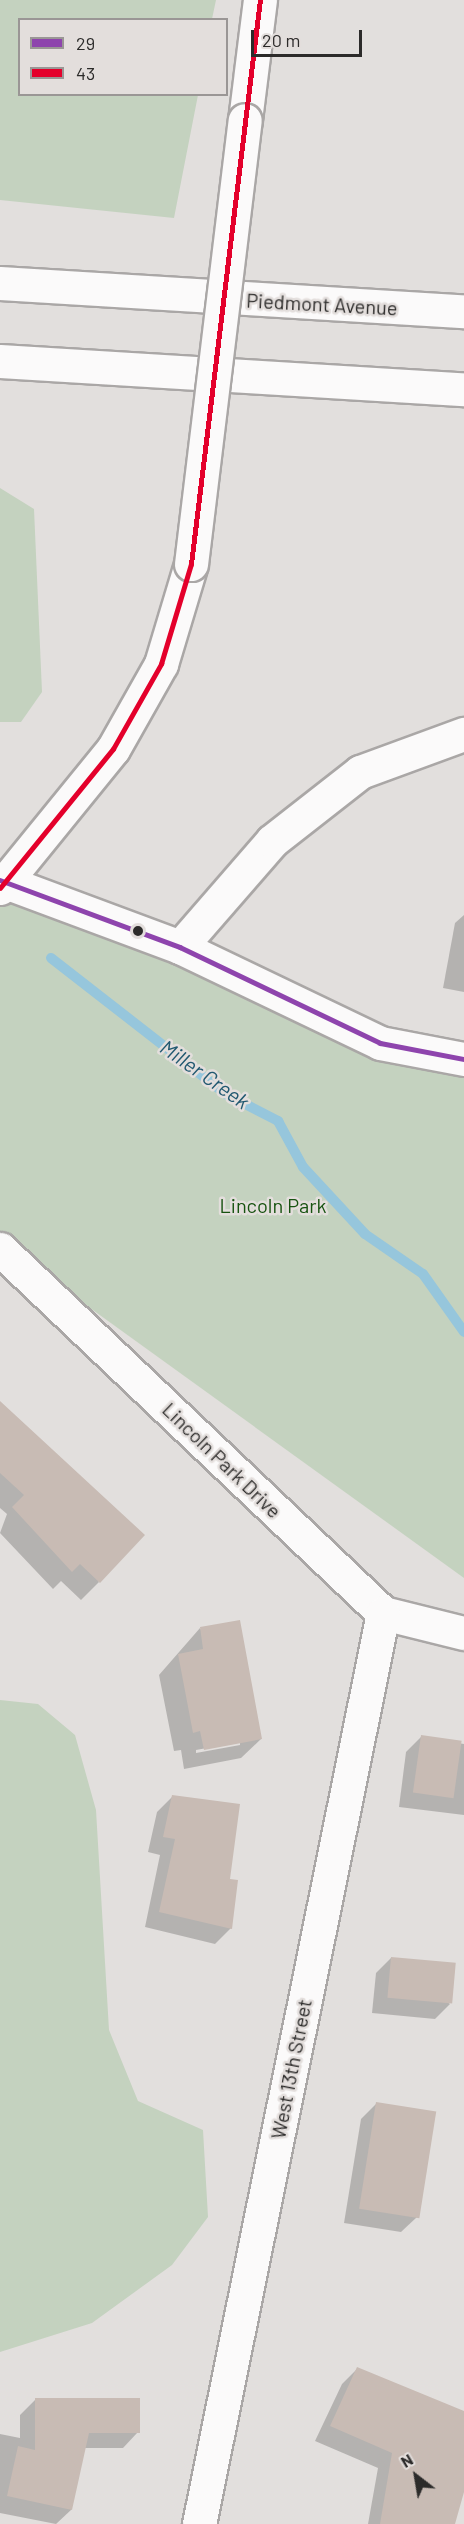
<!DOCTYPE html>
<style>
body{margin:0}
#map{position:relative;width:464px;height:2524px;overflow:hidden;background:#e2dfdd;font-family:Barlow,sans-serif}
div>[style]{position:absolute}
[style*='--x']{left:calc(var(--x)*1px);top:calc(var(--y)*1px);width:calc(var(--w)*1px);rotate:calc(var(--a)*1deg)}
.green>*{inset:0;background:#c4d2bf}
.shadow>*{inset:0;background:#0003}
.stream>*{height:10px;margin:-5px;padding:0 5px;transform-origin:5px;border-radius:5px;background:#96c6dc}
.building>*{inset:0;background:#c8bbb4;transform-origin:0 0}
.roads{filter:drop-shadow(2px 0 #aaa7a6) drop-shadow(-2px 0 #aaa7a6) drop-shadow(0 2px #aaa7a6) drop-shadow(0 -2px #aaa7a6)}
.minor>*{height:33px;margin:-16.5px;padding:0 16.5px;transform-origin:16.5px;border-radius:16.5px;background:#fbfafa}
.highway>*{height:33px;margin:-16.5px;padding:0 16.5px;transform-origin:16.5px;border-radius:16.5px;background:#fbfafa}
.bridges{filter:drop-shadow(2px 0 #aaa7a6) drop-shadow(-2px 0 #aaa7a6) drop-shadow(0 2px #aaa7a6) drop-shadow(0 -2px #aaa7a6)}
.minor-bridge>*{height:33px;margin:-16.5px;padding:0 16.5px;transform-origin:16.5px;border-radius:16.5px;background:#fbfafa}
.bus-1>*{height:4.5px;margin:-2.25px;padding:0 2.25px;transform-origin:2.25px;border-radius:2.25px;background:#8e44ad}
.bus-2>*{height:4.5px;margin:-2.25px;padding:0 2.25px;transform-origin:2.25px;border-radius:2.25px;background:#e4002b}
.dots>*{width:16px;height:16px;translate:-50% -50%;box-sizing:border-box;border:3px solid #e3dedc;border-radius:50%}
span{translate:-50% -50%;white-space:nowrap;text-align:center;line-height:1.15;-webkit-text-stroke:5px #e3dedc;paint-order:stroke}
.street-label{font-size:20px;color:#2c2b2a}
.park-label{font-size:20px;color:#175310}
.water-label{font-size:21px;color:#225971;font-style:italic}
.legend{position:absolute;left:18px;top:18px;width:210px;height:78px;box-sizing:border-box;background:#e3dedc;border:2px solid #9a9695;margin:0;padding:8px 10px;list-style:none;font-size:18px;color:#2c2b2a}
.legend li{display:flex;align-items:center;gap:12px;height:30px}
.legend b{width:30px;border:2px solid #9a9695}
.north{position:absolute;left:386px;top:2446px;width:60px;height:60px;-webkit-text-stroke:4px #e3dedc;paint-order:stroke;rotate:329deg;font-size:16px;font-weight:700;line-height:24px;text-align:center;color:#2c2b2a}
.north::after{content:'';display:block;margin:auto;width:21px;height:27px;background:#2c2b2a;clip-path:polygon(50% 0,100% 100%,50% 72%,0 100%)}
.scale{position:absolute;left:251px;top:30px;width:111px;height:27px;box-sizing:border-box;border:3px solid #2c2b2a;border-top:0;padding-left:8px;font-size:18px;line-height:21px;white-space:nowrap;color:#2c2b2a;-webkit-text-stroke:4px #e3dedc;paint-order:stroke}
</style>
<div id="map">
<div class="green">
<i style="clip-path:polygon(0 0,216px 0,212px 19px,20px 20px,20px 94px,198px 95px,174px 218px,0 200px)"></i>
<i style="clip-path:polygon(0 488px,34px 509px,42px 692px,21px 722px,0 722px)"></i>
<i style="clip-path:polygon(0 888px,464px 1059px,464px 1578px,0 1243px)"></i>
<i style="clip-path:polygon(0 1700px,38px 1704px,75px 1735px,96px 1810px,109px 2030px,138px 2101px,203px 2130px,208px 2217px,172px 2265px,92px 2323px,0 2352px)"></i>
</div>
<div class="shadow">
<i style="clip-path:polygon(464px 915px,464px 992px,443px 988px,455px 923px)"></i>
<i style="clip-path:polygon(0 1403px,99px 1582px,81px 1600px,61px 1581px,53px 1589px,0 1533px,7px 1514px,0 1508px)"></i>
<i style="clip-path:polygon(evenodd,200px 1628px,261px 1739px,241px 1758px,184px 1769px,181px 1750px,174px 1751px,159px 1675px,200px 1628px,240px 1742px,240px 1745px,196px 1753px,196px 1750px,240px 1742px)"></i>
<i style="clip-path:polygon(421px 1737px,464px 1744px,464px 1815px,399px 1807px,406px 1752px)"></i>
<i style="clip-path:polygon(172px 1797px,228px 1880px,231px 1928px,215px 1944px,145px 1927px,160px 1855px,148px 1852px,157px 1812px)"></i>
<i style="clip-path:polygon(391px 1958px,450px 2004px,435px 2019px,372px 2013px,376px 1973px)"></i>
<i style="clip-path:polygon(376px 2104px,417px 2217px,401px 2232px,344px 2223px,361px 2119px)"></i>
<i style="clip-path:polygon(357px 2369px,464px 2413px,464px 2487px,454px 2524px,368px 2524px,378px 2468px,315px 2441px,342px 2384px)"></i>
<i style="clip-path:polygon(35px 2400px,138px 2432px,123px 2448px,84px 2448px,71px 2510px,56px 2524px,0 2513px,0 2434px,20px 2438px,20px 2415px)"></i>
</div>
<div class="stream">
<i style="--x:51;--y:958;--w:222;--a:37.9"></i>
<i style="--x:226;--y:1094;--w:59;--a:27.4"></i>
<i style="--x:278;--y:1121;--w:52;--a:61.5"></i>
<i style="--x:303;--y:1167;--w:91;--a:47.2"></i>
<i style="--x:365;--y:1234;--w:70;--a:34.6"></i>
<i style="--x:423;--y:1274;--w:71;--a:54.7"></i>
</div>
<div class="building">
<i style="clip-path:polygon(0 1401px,145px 1535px,100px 1583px,80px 1564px,72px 1572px,12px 1507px,24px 1495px,0 1473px)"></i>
<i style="clip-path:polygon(240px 1620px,262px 1739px,204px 1750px,200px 1731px,193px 1733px,178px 1654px,203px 1649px,200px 1627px)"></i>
<i style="left:421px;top:1735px;width:41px;height:58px;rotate:8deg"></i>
<i style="clip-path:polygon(172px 1795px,240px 1804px,230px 1879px,238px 1880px,232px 1929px,159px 1912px,175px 1839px,163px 1837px)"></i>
<i style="left:391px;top:1957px;width:65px;height:41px;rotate:5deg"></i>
<i style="left:376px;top:2102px;width:61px;height:108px;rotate:9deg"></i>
<i style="clip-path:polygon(357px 2367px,464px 2411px,464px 2492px,455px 2524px,380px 2524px,392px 2453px,330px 2426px)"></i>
<i style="clip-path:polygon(35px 2398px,140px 2398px,140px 2433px,89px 2433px,72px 2510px,7px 2496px,18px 2446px,35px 2450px)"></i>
</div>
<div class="roads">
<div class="minor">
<i style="--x:245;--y:120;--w:121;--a:-82.9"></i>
<i style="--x:0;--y:880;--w:192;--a:20.4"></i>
<i style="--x:180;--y:947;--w:222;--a:25.6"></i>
<i style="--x:380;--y:1043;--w:86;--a:10.8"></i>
<i style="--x:0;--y:888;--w:179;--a:-50.9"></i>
<i style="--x:113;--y:749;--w:98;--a:-60.5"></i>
<i style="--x:161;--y:664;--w:104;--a:-73.3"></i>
<i style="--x:180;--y:947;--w:140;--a:-49"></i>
<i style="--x:272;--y:841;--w:112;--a:-38.1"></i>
<i style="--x:360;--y:772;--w:111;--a:-20.1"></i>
<i style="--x:0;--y:1249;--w:528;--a:43.54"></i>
<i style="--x:383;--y:1613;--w:83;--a:13.9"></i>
<i style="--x:199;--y:2524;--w:929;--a:-78.58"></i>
</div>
<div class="highway">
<i style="--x:0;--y:283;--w:465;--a:3.5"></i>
<i style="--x:0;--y:361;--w:465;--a:3.5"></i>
</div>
</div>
<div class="bridges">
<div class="minor-bridge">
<i style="--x:191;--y:564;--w:447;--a:-83.1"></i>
</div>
</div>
<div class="bus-1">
<i style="--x:0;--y:880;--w:192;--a:20.4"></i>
<i style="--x:180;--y:947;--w:222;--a:25.6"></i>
<i style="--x:380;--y:1043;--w:86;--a:10.8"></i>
</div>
<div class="bus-2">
<i style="--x:0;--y:888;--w:179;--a:-50.9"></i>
<i style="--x:113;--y:749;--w:98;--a:-60.5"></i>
<i style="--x:161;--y:664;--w:104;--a:-73.3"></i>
<i style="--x:191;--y:564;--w:568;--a:-83.03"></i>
</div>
<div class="dots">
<i style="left:138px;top:931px;background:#2c2b2a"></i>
</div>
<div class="street-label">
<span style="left:322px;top:304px;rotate:3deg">Piedmont Avenue</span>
<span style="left:222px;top:1460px;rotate:44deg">Lincoln Park Drive</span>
<span style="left:291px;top:2069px;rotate:-79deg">West 13th Street</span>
</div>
<div class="park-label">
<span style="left:273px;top:1205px">Lincoln Park</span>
</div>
<div class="water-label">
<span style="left:205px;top:1074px;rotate:35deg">Miller Creek</span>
</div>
<ul class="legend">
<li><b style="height:8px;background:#8e44ad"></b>29</li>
<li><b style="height:8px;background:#e4002b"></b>43</li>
</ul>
<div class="north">N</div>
<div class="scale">20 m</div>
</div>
